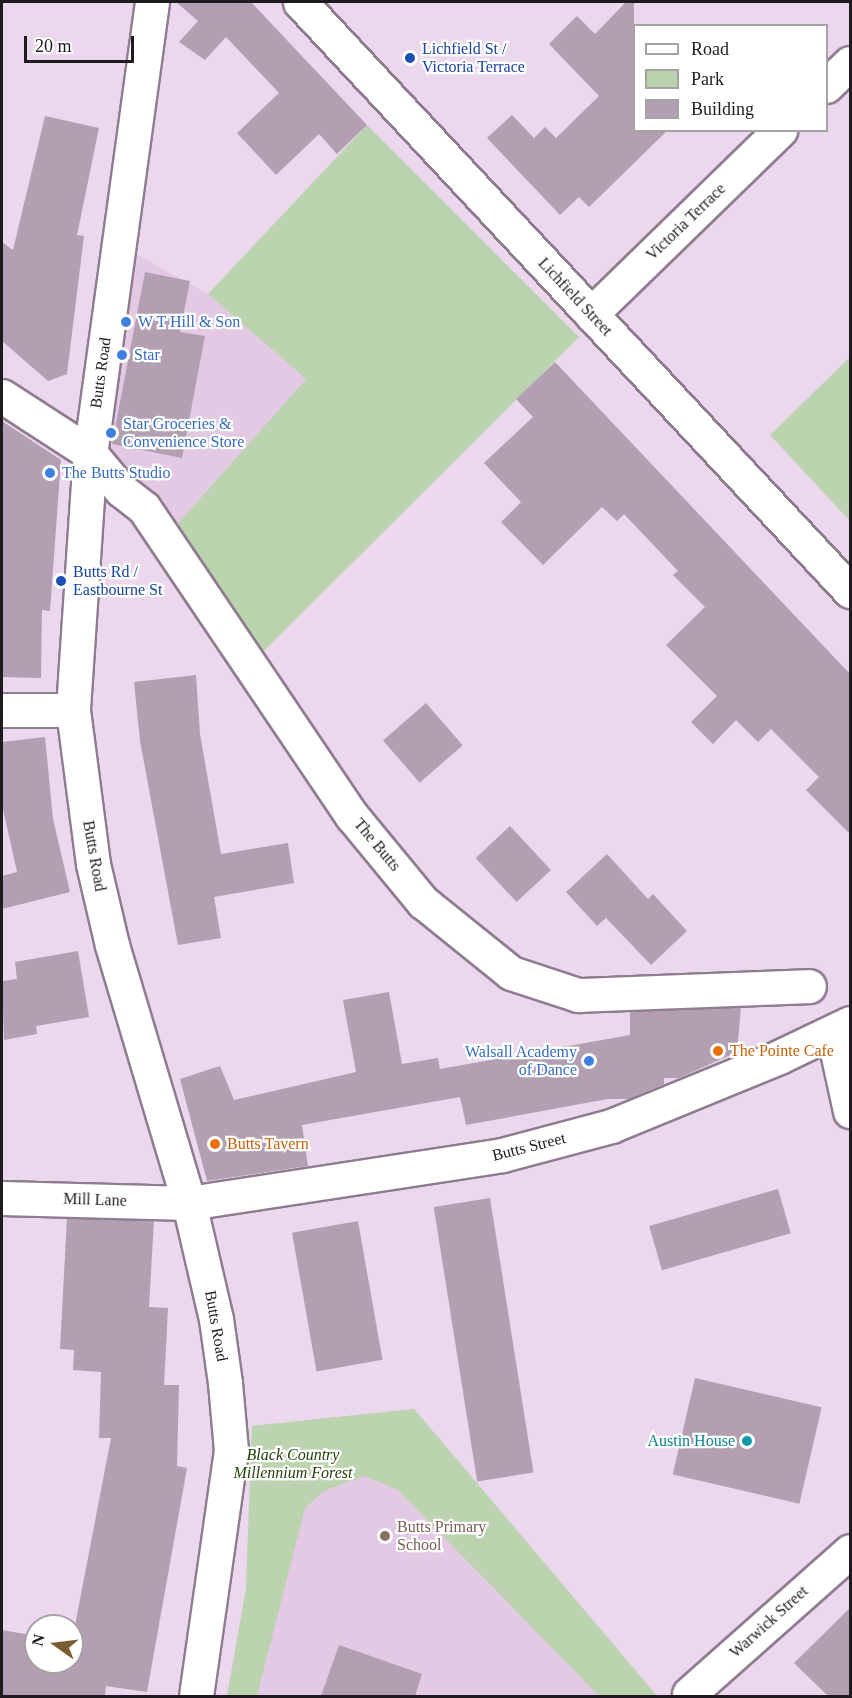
<!DOCTYPE html>
<style>
body{margin:0}
#map{position:relative;width:852px;height:1698px;overflow:hidden;background:#ebd8ec;font-family:"Times New Roman",serif}
div>[style]{position:absolute}
[style*='--x']{left:calc(var(--x)*1px);top:calc(var(--y)*1px);width:calc(var(--w)*1px);rotate:calc(var(--a)*1deg)}
.built>*{inset:0;background:#e3c9e3}
.green>*{inset:0;background:#bbd4af}
.building>*{inset:0;background:#b29fb2;transform-origin:0 0}
.roads{filter:drop-shadow(2px 0 #8e7c8f) drop-shadow(-2px 0 #8e7c8f) drop-shadow(0 2px #8e7c8f) drop-shadow(0 -2px #8e7c8f)}
.minor>*{height:33px;margin:-16.5px;padding:0 16.5px;transform-origin:16.5px;border-radius:16.5px;background:#fff}
.highway>*{height:33px;margin:-16.5px;padding:0 16.5px;transform-origin:16.5px;border-radius:16.5px;background:#fff}
.dots>*{width:16px;height:16px;translate:-50% -50%;box-sizing:border-box;border:3px solid #fff;border-radius:50%}
span{translate:-50% -50%;white-space:nowrap;text-align:center;line-height:1.15;-webkit-text-stroke:4.5px #fff;paint-order:stroke}
.transit-label{font-size:16px;color:#164399}
.left{translate:0 -50%;text-align:left}
.street-label{font-size:16px;color:#201920}
.shop-label{font-size:16px;color:#366cbe}
.right{translate:-100% -50%;text-align:right}
.food-label{font-size:16px;color:#c56008}
.culture-label{font-size:16px;color:#0d838f}
.park-label{font-size:16px;color:#214208;font-style:italic}
.education-label{font-size:16px;color:#785e54}
.frame{position:absolute;inset:0;border:3px solid #201920;pointer-events:none}
.legend{position:absolute;left:633px;top:24px;width:195px;height:108px;box-sizing:border-box;background:#fff;border:2px solid #a6a3a6;margin:0;padding:8px 10px;list-style:none;font-size:18px;color:#201920}
.legend li{display:flex;align-items:center;gap:12px;height:30px}
.legend b{width:30px;border:2px solid #a6a3a6}
.north{position:absolute;left:24px;top:1614px;width:60px;height:60px;box-sizing:border-box;background:#fff;border:2px solid #a6a3a6;border-radius:50%;rotate:284deg;font-size:16px;font-weight:700;line-height:24px;text-align:center;color:#201920}
.north::after{content:'';display:block;margin:auto;width:21px;height:27px;background:#7c5c32;clip-path:polygon(50% 0,100% 100%,50% 72%,0 100%)}
.scale{position:absolute;left:24px;top:36px;width:110px;height:27px;box-sizing:border-box;border:3px solid #201920;border-top:0;padding-left:8px;font-size:18px;line-height:21px;white-space:nowrap;color:#201920;-webkit-text-stroke:4px #fff;paint-order:stroke}
</style>
<div id="map">
<div class="built">
<i style="clip-path:polygon(132px 252px,208px 294px,306px 379px,175px 527px,100px 437px)"></i>
<i style="clip-path:polygon(414px 1409px,476px 1482px,657px 1696px,227px 1696px,246px 1589px,252px 1426px)"></i>
</div>
<div class="green">
<i style="clip-path:polygon(367px 125px,579px 337px,264px 651px,175px 527px,306px 379px,208px 294px)"></i>
<i style="clip-path:polygon(850px 357px,850px 521px,770px 435px)"></i>
<i style="clip-path:polygon(414px 1409px,476px 1482px,657px 1696px,599px 1696px,398px 1490px,364px 1476px,324px 1491px,305px 1508px,257px 1696px,227px 1696px,246px 1589px,252px 1426px)"></i>
</div>
<div class="building">
<i style="clip-path:polygon(176px 2px,251px 2px,367px 125px,337px 154px,319px 134px,276px 175px,237px 133px,279px 93px,226px 37px,205px 60px,179px 42px,198px 21px)"></i>
<i style="clip-path:polygon(626px 2px,634px 2px,634px 130px,668px 130px,589px 207px,579px 197px,560px 215px,487px 138px,512px 115px,534px 138px,545px 127px,556px 138px,599px 96px,549px 44px,577px 16px,595px 34px)"></i>
<i style="clip-path:polygon(45px 116px,99px 128px,77px 235px,84px 236px,67px 374px,48px 381px,2px 341px,2px 242px,13px 250px)"></i>
<i style="clip-path:polygon(145px 272px,190px 281px,180px 332px,205px 336px,182px 458px,112px 444px)"></i>
<i style="clip-path:polygon(555px 362px,850px 674px,850px 834px,806px 790px,819px 777px,771px 729px,758px 742px,736px 720px,713px 744px,691px 722px,717px 696px,666px 645px,705px 607px,673px 575px,678px 571px,624px 514px,617px 521px,602px 507px,543px 565px,501px 522px,521px 502px,484px 463px,533px 417px,516px 399px)"></i>
<i style="clip-path:polygon(2px 421px,61px 460px,50px 611px,42px 610px,41px 678px,2px 677px)"></i>
<i style="clip-path:polygon(196px 675px,200px 734px,221px 854px,288px 843px,294px 883px,214px 897px,221px 938px,178px 945px,140px 741px,134px 682px)"></i>
<i style="left:426px;top:703px;width:56px;height:57px;rotate:49deg"></i>
<i style="clip-path:polygon(45px 737px,53px 819px,70px 892px,2px 909px,2px 876px,17px 872px,2px 805px,2px 742px)"></i>
<i style="left:510px;top:826px;width:60px;height:47px;rotate:47deg"></i>
<i style="clip-path:polygon(607px 854px,648px 899px,653px 894px,687px 931px,651px 965px,606px 918px,597px 926px,566px 892px)"></i>
<i style="clip-path:polygon(78px 951px,89px 1017px,36px 1026px,37px 1034px,4px 1040px,2px 981px,17px 979px,15px 962px)"></i>
<i style="clip-path:polygon(389px 992px,402px 1064px,438px 1058px,440px 1069px,630px 1035px,630px 1012px,741px 1007px,737px 1052px,679px 1078px,664px 1078px,664px 1084px,629px 1099px,608px 1099px,466px 1125px,460px 1097px,302px 1125px,308px 1166px,207px 1181px,180px 1079px,220px 1066px,234px 1100px,356px 1072px,343px 1000px)"></i>
<i style="left:778px;top:1189px;width:46px;height:134px;rotate:74deg"></i>
<i style="left:490px;top:1198px;width:278px;height:57px;rotate:81deg"></i>
<i style="clip-path:polygon(67px 1218px,154px 1221px,149px 1307px,168px 1308px,164px 1385px,179px 1385px,177px 1466px,187px 1468px,147px 1692px,106px 1686px,105px 1696px,2px 1696px,2px 1630px,36px 1636px,36px 1662px,72px 1662px,72px 1641px,111px 1438px,99px 1438px,101px 1372px,73px 1370px,74px 1350px,60px 1349px)"></i>
<i style="left:358px;top:1221px;width:141px;height:67px;rotate:80deg"></i>
<i style="left:695px;top:1378px;width:130px;height:99px;rotate:13deg"></i>
<i style="clip-path:polygon(850px 1608px,850px 1696px,828px 1696px,794px 1663px)"></i>
<i style="clip-path:polygon(339px 1645px,422px 1674px,415px 1696px,321px 1696px)"></i>
</div>
<div class="roads">
<div class="minor">
<i style="--x:152;--y:2;--w:455;--a:97.8"></i>
<i style="--x:90;--y:453;--w:258;--a:93.8"></i>
<i style="--x:73;--y:710;--w:155;--a:82.6"></i>
<i style="--x:93;--y:864;--w:83;--a:76.8"></i>
<i style="--x:112;--y:945;--w:269;--a:73.4"></i>
<i style="--x:189;--y:1203;--w:119;--a:76.9"></i>
<i style="--x:216;--y:1319;--w:65;--a:82"></i>
<i style="--x:225;--y:1383;--w:67;--a:84.9"></i>
<i style="--x:231;--y:1450;--w:248;--a:98.1"></i>
<i style="--x:826;--y:86;--w:33;--a:-44"></i>
<i style="--x:591;--y:314;--w:264;--a:-44.2"></i>
<i style="--x:2;--y:396;--w:105;--a:32.9"></i>
<i style="--x:90;--y:453;--w:48;--a:50"></i>
<i style="--x:121;--y:490;--w:29;--a:38"></i>
<i style="--x:144;--y:508;--w:372;--a:56"></i>
<i style="--x:352;--y:816;--w:112;--a:50.5"></i>
<i style="--x:423;--y:902;--w:113;--a:38.9"></i>
<i style="--x:511;--y:973;--w:71;--a:18.2"></i>
<i style="--x:578;--y:995;--w:231;--a:-2.2"></i>
<i style="--x:2;--y:710;--w:71;--a:0"></i>
<i style="--x:833;--y:1033;--w:80;--a:77.7"></i>
<i style="--x:2;--y:1198;--w:187;--a:1.5"></i>
<i style="--x:189;--y:1203;--w:317;--a:-8.7"></i>
<i style="--x:502;--y:1155;--w:113;--a:-14.9"></i>
<i style="--x:611;--y:1126;--w:182;--a:-22.3"></i>
<i style="--x:779;--y:1057;--w:79;--a:-25.6"></i>
<i style="--x:689;--y:1694;--w:215;--a:-41.6"></i>
</div>
<div class="highway">
<i style="--x:300;--y:2;--w:806;--a:46.96"></i>
</div>
</div>
<div class="dots">
<i style="left:410px;top:58px;background:#1a4fb4"></i>
<i style="left:126px;top:322px;background:#3f7fe0"></i>
<i style="left:122px;top:355px;background:#3f7fe0"></i>
<i style="left:111px;top:433px;background:#3f7fe0"></i>
<i style="left:50px;top:473px;background:#3f7fe0"></i>
<i style="left:61px;top:581px;background:#1a4fb4"></i>
<i style="left:718px;top:1051px;background:#e8710a"></i>
<i style="left:589px;top:1061px;background:#3f7fe0"></i>
<i style="left:215px;top:1144px;background:#e8710a"></i>
<i style="left:747px;top:1441px;background:#0f9aa8"></i>
<i style="left:385px;top:1536px;background:#8d6e63"></i>
</div>
<div class="transit-label">
<span class="left" style="left:422px;top:58px">Lichfield St /<br>Victoria Terrace</span>
<span class="left" style="left:73px;top:581px">Butts Rd /<br>Eastbourne St</span>
</div>
<div class="street-label">
<span style="left:686px;top:222px;rotate:-44deg">Victoria Terrace</span>
<span style="left:575px;top:297px;rotate:47deg">Lichfield Street</span>
<span style="left:101px;top:373px;rotate:-82deg">Butts Road</span>
<span style="left:377px;top:845px;rotate:50deg">The Butts</span>
<span style="left:94px;top:856px;rotate:80deg">Butts Road</span>
<span style="left:529px;top:1147px;rotate:-14deg">Butts Street</span>
<span style="left:95px;top:1200px;rotate:2deg">Mill Lane</span>
<span style="left:216px;top:1326px;rotate:80deg">Butts Road</span>
<span style="left:769px;top:1622px;rotate:-42deg">Warwick Street</span>
</div>
<div class="shop-label">
<span class="left" style="left:138px;top:322px">W T Hill &amp; Son</span>
<span class="left" style="left:134px;top:355px">Star</span>
<span class="left" style="left:123px;top:433px">Star Groceries &amp;<br>Convenience Store</span>
<span class="left" style="left:62px;top:473px">The Butts Studio</span>
<span class="right" style="left:577px;top:1061px">Walsall Academy<br>of Dance</span>
</div>
<div class="food-label">
<span class="left" style="left:730px;top:1051px">The Pointe Cafe</span>
<span class="left" style="left:227px;top:1144px">Butts Tavern</span>
</div>
<div class="culture-label">
<span class="right" style="left:735px;top:1441px">Austin House</span>
</div>
<div class="park-label">
<span style="left:293px;top:1464px">Black Country<br>Millennium Forest</span>
</div>
<div class="education-label">
<span class="left" style="left:397px;top:1536px">Butts Primary<br>School</span>
</div>
<div class="frame"></div>
<ul class="legend">
<li><b style="height:8px;background:#fff"></b>Road</li>
<li><b style="height:16px;background:#bbd4af"></b>Park</li>
<li><b style="height:16px;background:#b29fb2"></b>Building</li>
</ul>
<div class="north">N</div>
<div class="scale">20 m</div>
</div>
